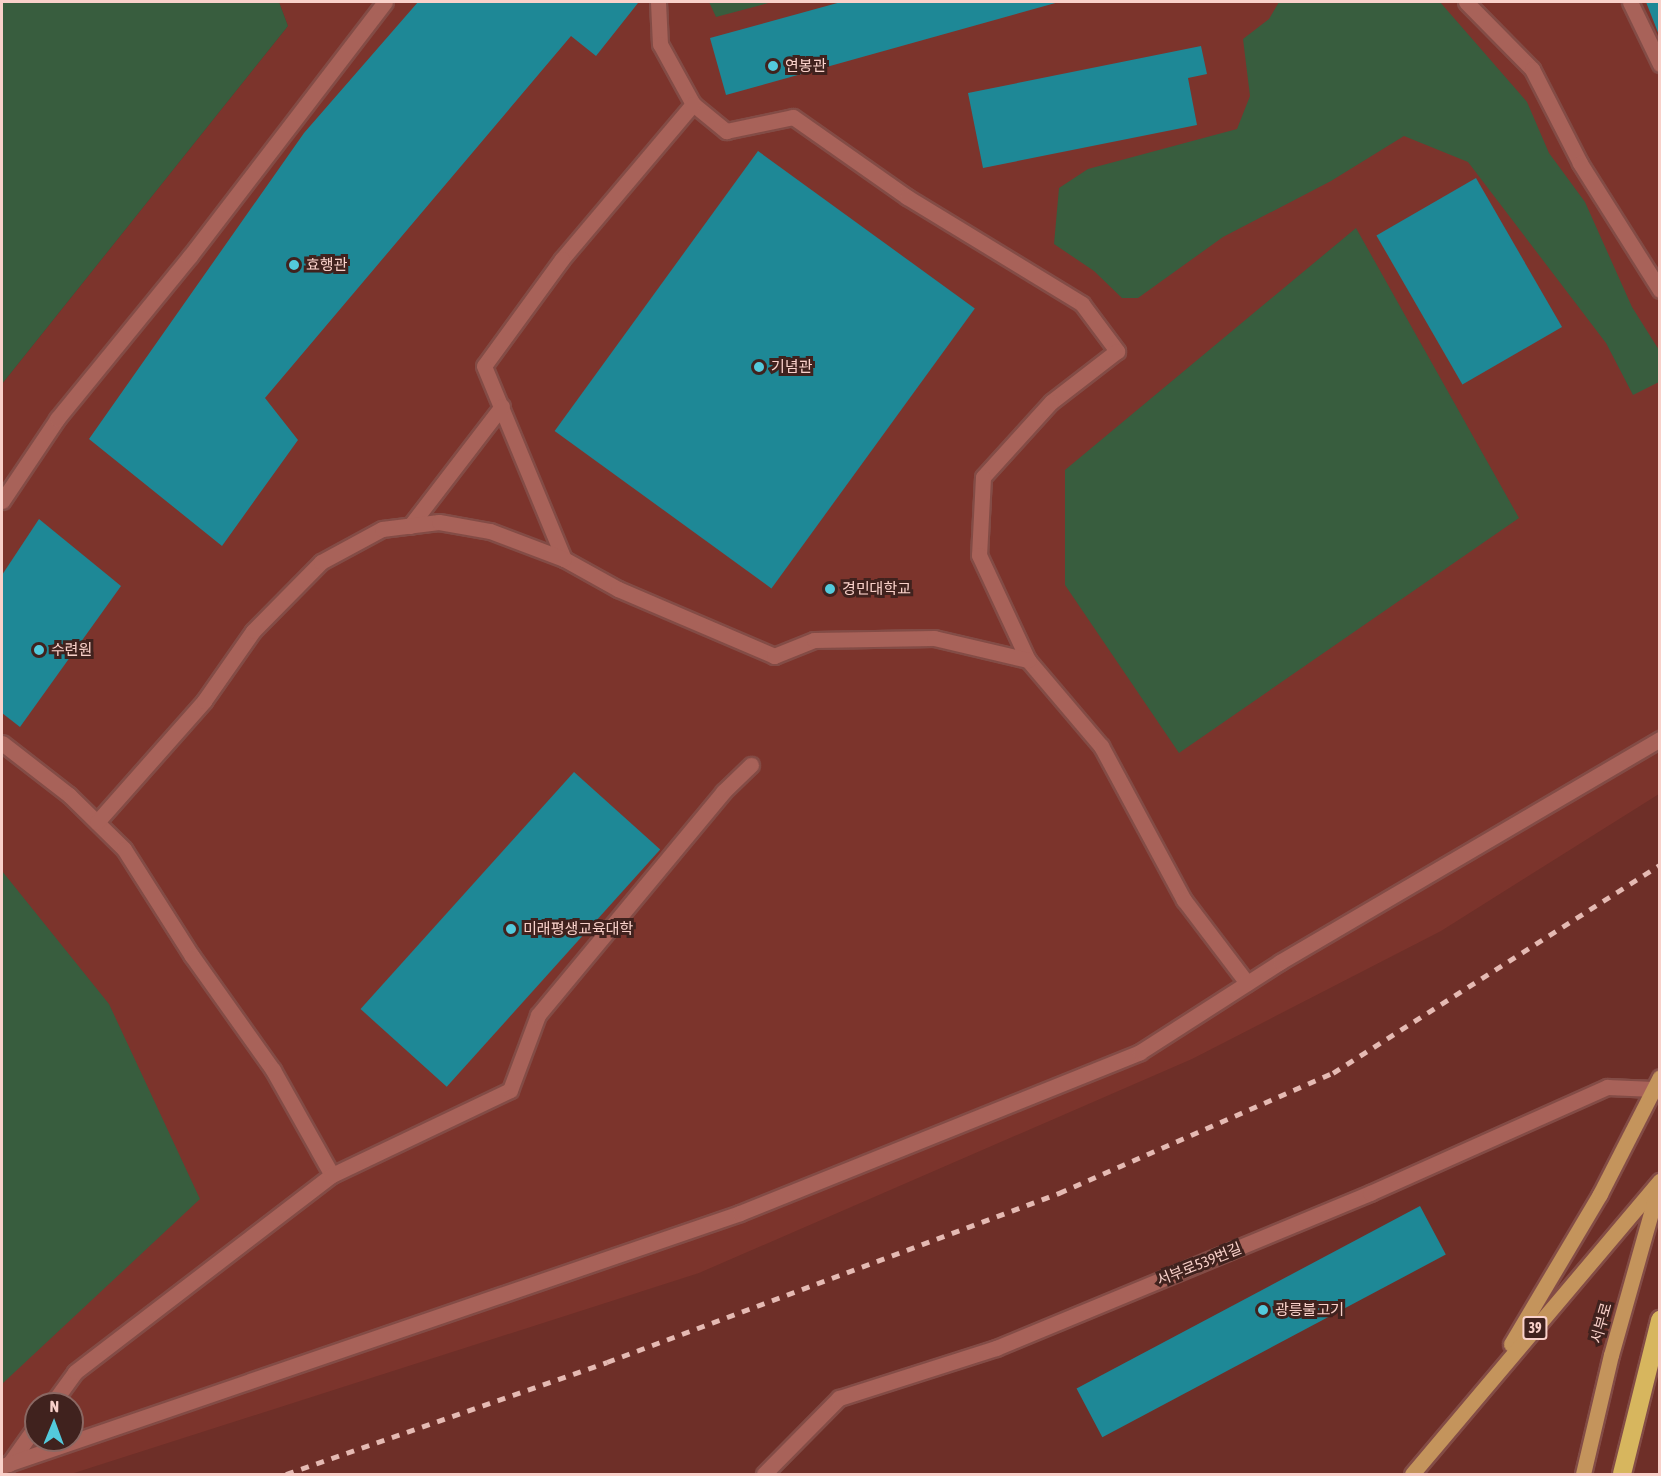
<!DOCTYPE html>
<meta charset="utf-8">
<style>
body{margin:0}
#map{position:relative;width:1661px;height:1476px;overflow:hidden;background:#6e2f28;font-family:"Asap Condensed","Noto Sans KR",sans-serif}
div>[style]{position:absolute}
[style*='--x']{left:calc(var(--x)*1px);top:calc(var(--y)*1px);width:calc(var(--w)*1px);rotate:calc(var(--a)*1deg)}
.built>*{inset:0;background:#7c342c}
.green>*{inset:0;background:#385d3e}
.building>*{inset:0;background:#1e8896;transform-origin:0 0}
.roads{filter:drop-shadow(2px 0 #834c46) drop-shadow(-2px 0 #834c46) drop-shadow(0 2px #834c46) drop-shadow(0 -2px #834c46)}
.lane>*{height:15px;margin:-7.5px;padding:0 7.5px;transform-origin:7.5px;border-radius:7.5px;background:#a86259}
.street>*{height:15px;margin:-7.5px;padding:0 7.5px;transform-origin:7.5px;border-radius:7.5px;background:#a86259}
.primary>*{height:15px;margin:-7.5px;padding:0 7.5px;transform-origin:7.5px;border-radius:7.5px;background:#c4945c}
.highway>*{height:18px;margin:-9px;padding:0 9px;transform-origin:9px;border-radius:9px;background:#d7b65e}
.rail>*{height:4.5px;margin-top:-2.25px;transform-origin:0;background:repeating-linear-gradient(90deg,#e5bab3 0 8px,transparent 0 16px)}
.dots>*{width:16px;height:16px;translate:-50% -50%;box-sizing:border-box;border:3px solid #40221e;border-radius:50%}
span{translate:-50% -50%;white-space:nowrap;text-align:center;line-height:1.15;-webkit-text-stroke:6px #40221e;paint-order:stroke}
.shield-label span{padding:2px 4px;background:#40221e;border:2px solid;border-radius:4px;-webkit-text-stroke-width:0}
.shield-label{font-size:14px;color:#f9d1ca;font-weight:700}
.poi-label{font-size:15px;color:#f9d1ca}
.left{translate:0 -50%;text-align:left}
.street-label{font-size:15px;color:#f9d1ca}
.frame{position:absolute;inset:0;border:3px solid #f9d1ca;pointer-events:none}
.north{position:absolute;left:24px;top:1392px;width:60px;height:60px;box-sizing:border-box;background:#40221e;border:2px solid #8a6863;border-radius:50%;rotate:1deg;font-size:16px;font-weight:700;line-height:24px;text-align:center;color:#f9d1ca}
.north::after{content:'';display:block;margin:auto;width:21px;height:27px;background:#53cadc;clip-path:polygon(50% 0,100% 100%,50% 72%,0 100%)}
</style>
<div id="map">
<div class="built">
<i style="clip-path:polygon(evenodd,279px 2px,1659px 2px,1659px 794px,1441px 931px,1192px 1059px,699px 1273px,71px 1474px,2px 1474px,2px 384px,288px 26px,279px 2px,36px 1404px,72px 1404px,72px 1440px,36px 1440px,36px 1404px)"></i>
</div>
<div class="green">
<i style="clip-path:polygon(2px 2px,279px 2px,288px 26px,2px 384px)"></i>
<i style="clip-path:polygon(709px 2px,772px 2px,716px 17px)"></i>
<i style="clip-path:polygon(1279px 2px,1440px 2px,1527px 102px,1549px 153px,1585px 202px,1632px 307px,1659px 350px,1659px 382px,1633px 395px,1606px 343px,1468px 162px,1404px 136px,1331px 181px,1223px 237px,1138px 298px,1122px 298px,1094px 271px,1054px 244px,1059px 188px,1088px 169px,1237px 129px,1250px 96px,1243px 39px,1269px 19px)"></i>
<i style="clip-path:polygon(1356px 228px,1519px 518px,1179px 753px,1065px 585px,1065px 470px)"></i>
<i style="clip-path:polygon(2px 871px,109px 1004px,200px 1199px,2px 1384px)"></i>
</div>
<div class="building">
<i style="clip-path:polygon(418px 2px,638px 3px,596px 56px,571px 36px,265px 398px,298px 440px,222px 546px,89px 439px,304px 133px)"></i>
<i style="clip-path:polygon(841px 2px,1059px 2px,726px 95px,710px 38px)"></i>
<i style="clip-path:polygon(1646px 2px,1660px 2px,1660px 35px,1659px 35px)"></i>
<i style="clip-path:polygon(1201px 46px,1207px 74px,1188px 78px,1197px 125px,983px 168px,968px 93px)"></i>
<i style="left:758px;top:151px;width:268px;height:346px;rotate:36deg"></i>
<i style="left:1476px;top:178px;width:172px;height:115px;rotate:60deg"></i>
<i style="clip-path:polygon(39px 519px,121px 586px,20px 727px,2px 713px,2px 575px)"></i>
<i style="left:574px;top:772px;width:116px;height:319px;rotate:42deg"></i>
<i style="left:1420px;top:1206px;width:55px;height:389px;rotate:62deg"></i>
</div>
<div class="roads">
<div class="lane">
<i style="--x:658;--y:2;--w:42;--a:87.3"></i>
<i style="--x:660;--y:44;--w:68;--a:61.2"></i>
<i style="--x:693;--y:104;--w:43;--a:39.3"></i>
<i style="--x:726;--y:131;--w:68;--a:-11.8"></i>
<i style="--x:793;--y:117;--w:139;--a:35.1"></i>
<i style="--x:907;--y:197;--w:205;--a:31.4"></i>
<i style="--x:1082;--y:304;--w:59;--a:53.3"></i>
<i style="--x:1117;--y:351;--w:83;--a:142.3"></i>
<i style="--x:1051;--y:402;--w:101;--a:132.2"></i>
<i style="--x:983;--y:477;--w:78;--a:92.9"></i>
<i style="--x:979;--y:555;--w:116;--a:65"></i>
<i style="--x:1028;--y:660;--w:113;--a:49.7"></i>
<i style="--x:1101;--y:746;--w:175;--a:61.7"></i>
<i style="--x:1184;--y:900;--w:104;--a:52.8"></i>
<i style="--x:1466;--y:2;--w:94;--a:45.4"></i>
<i style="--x:1532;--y:69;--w:106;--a:62.9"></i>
<i style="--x:1580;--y:163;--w:150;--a:57.8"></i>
<i style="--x:1630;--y:2;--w:69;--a:64.2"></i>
<i style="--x:693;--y:104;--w:203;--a:130.2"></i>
<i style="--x:562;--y:259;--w:132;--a:126.1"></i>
<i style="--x:484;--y:366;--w:209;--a:67.5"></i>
<i style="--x:564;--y:559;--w:62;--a:29.1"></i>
<i style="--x:618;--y:589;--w:170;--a:23.2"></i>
<i style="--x:774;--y:656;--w:43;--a:-21.8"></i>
<i style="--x:814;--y:640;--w:120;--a:-1"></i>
<i style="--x:934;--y:638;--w:97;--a:13.2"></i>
<i style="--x:2;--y:501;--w:99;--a:-56.1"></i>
<i style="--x:57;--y:419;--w:210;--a:-50.8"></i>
<i style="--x:190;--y:256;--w:320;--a:-52.5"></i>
<i style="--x:410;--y:526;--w:151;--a:-52.5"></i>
<i style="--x:2;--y:743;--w:85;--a:37.8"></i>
<i style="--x:69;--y:795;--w:77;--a:44.5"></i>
<i style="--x:124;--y:849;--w:127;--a:57.6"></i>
<i style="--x:192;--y:956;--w:140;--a:54.6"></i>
<i style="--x:273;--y:1070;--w:120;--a:60.7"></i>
<i style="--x:97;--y:822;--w:162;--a:-48.5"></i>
<i style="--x:204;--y:701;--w:85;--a:-55"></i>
<i style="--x:253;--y:631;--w:97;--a:-45.4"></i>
<i style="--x:321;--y:562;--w:69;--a:-28.4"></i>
<i style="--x:382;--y:529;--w:57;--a:-7"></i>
<i style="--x:439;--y:522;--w:52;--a:10"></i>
<i style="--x:490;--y:531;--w:79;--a:20.7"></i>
<i style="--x:52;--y:1404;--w:39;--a:-54"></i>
<i style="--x:75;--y:1372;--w:324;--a:-37.5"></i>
<i style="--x:332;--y:1175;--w:197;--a:-25.5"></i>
<i style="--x:510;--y:1090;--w:80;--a:-69.5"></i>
<i style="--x:538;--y:1015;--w:290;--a:-50.3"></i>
<i style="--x:723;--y:792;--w:39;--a:-44"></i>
<i style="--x:9;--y:1464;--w:47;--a:-54.6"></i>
<i style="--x:2;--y:1466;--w:780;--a:-18.92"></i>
<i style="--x:740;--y:1213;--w:431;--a:-21.9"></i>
<i style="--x:1140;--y:1052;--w:166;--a:-32.7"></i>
<i style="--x:1280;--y:962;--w:441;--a:-30.4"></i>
</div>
<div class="street">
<i style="--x:764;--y:1474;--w:107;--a:-45.4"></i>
<i style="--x:839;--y:1398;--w:165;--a:-17.7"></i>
<i style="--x:996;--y:1348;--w:405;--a:-22.5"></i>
<i style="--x:1370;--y:1193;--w:260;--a:-24.1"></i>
<i style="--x:1607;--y:1087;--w:47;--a:2.4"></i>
</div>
<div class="primary">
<i style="--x:1511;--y:1344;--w:174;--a:-59.3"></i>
<i style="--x:1600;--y:1194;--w:131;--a:-62.9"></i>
<i style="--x:1412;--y:1474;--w:384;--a:-49.8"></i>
<i style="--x:1583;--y:1474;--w:122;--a:-76.8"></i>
<i style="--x:1611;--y:1355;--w:173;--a:-74.3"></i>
</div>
<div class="highway">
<i style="--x:1622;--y:1474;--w:159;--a:-76.1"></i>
</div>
</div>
<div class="rail">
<i style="--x:286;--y:1474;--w:340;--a:-19.2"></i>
<i style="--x:607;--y:1362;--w:483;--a:-20.5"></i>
<i style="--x:1059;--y:1193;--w:299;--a:-23.7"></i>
<i style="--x:1333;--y:1073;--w:388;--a:-32.5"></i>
</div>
<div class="dots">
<i style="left:773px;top:66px;background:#53cadc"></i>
<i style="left:294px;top:265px;background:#53cadc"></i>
<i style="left:759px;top:367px;background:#53cadc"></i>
<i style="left:830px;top:589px;background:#53cadc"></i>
<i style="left:39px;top:650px;background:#53cadc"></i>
<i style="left:511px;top:929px;background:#53cadc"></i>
<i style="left:1263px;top:1310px;background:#53cadc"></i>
</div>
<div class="shield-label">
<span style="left:1535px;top:1328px">39</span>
</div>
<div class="poi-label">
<span class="left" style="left:785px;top:66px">연봉관</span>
<span class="left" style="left:306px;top:265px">효행관</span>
<span class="left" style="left:771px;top:367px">기념관</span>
<span class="left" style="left:842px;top:589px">경민대학교</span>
<span class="left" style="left:51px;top:650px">수련원</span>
<span class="left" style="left:523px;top:929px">미래평생교육대학</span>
<span class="left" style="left:1275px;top:1310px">광릉불고기</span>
</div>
<div class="street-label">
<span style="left:1199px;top:1264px;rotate:-22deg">서부로539번길</span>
<span style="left:1601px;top:1323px;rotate:-74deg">서부로</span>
</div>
<div class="frame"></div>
<div class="north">N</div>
</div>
